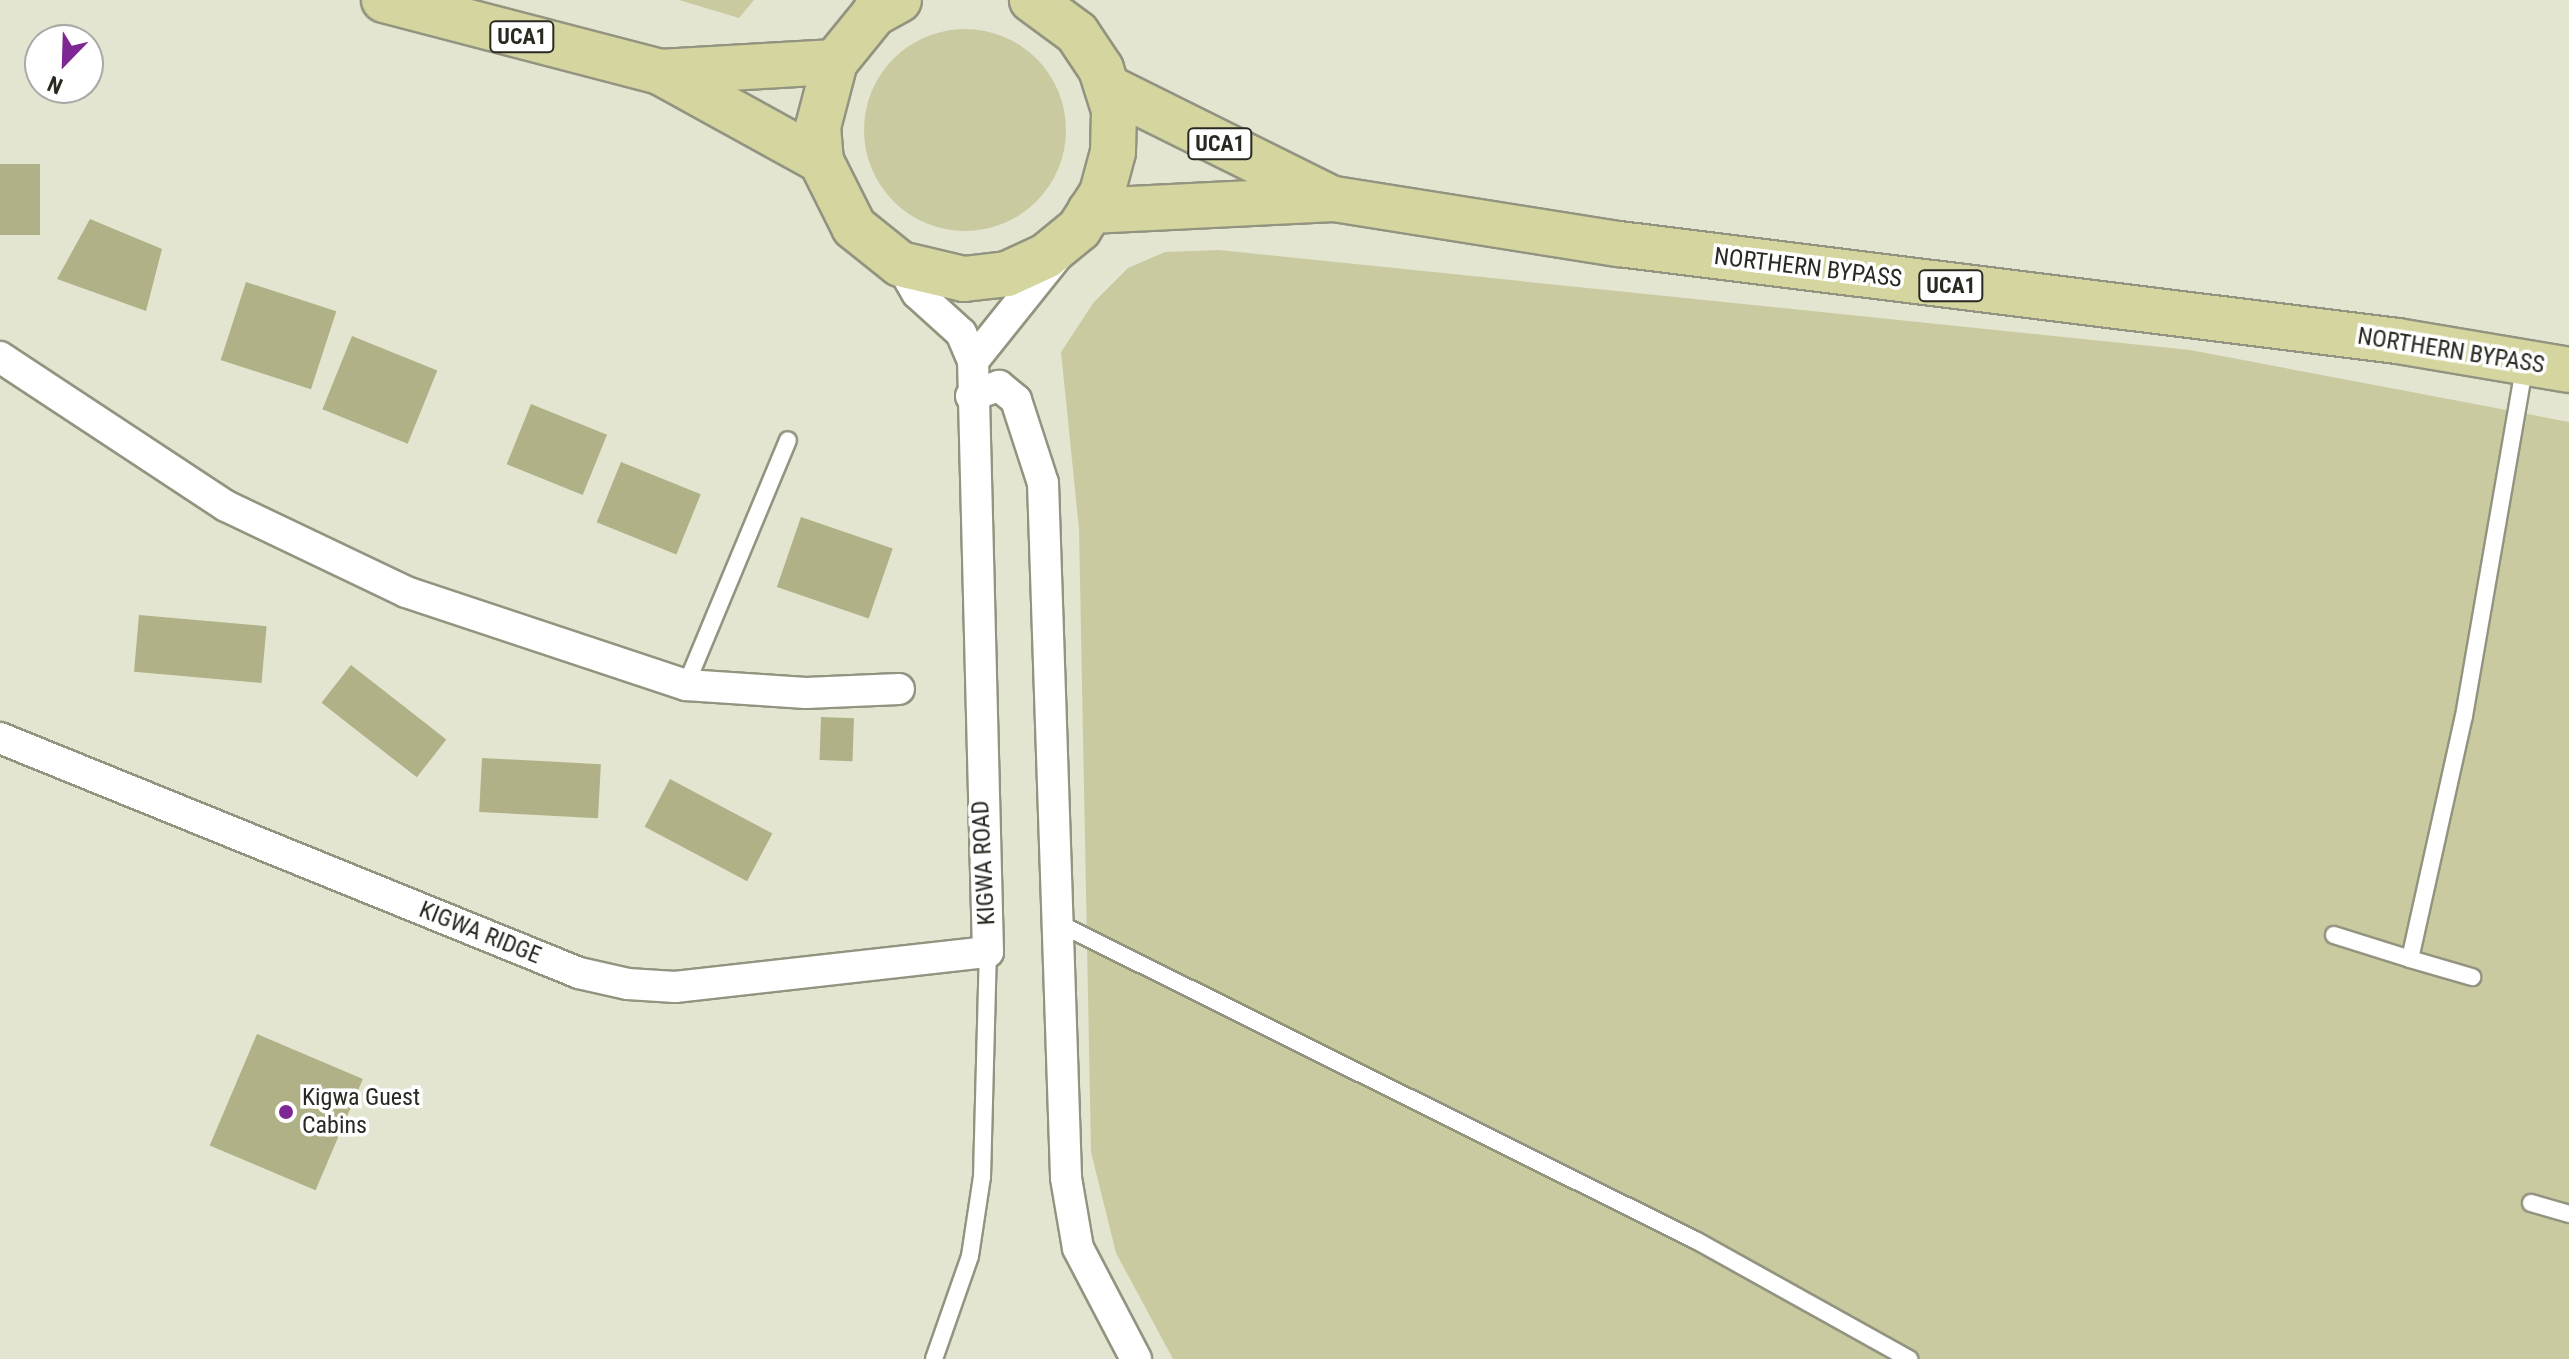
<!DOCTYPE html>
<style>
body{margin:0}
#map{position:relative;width:2569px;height:1359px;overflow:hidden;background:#e4e5d0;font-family:"Roboto Condensed",sans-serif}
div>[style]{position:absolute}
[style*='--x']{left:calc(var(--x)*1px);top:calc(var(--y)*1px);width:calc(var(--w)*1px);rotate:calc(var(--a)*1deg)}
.green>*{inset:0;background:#cacaa1}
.round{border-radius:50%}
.building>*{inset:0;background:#b0b187;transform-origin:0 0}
.roads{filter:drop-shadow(2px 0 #939480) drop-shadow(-2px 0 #939480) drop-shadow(0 2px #939480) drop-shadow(0 -2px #939480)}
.lane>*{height:16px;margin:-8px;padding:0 8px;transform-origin:8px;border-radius:8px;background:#fff}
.street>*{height:30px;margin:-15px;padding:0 15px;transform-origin:15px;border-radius:15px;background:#fff}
.primary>*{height:44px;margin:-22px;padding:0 22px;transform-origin:22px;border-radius:22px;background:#d5d5a0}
.dots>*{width:22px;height:22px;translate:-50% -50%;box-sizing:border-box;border:4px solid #fff;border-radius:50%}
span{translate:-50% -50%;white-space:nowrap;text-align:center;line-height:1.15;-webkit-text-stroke:7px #fff;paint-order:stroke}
.shield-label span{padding:2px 6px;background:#fff;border:2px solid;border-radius:6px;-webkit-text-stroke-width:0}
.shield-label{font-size:22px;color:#292921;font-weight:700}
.street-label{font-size:24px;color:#292921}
.poi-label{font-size:24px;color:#292921}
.left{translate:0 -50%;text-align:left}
.north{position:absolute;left:24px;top:24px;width:80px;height:80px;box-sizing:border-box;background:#fff;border:2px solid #a9a9a6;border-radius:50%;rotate:203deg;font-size:22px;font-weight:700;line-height:32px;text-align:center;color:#292921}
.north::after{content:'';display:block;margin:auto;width:28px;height:36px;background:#7e2694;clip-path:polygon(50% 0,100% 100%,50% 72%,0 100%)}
</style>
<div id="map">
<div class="green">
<i style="clip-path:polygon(679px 0,754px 0,739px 18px)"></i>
<i class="round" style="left:864px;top:29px;width:202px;height:202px"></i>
<i style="clip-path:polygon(1219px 250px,2190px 350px,2569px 422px,2569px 1359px,1173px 1359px,1116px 1253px,1091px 1152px,1079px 529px,1061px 352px,1094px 302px,1128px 268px,1165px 252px)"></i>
</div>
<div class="building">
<i style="left:0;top:164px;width:40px;height:71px"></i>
<i style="clip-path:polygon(90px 219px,162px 249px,146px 311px,57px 279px)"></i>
<i style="left:246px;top:282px;width:95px;height:82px;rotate:18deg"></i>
<i style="left:352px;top:336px;width:92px;height:79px;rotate:22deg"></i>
<i style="left:531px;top:404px;width:82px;height:65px;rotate:22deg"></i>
<i style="left:621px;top:462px;width:86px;height:65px;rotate:22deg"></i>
<i style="left:801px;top:517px;width:97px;height:74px;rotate:19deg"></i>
<i style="left:139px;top:615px;width:128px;height:57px;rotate:5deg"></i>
<i style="left:351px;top:665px;width:121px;height:48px;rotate:38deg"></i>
<i style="left:821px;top:717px;width:33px;height:43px;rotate:2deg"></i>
<i style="left:482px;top:758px;width:119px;height:54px;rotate:3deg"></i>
<i style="left:670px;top:779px;width:116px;height:54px;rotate:28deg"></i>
<i style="left:257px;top:1034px;width:115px;height:121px;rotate:23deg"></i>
</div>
<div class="roads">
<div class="lane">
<i style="--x:686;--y:685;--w:265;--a:-67.4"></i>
<i style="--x:1056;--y:922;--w:716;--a:26.46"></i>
<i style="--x:1697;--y:1241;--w:243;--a:29.1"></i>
<i style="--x:2334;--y:935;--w:80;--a:17.5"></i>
<i style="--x:2410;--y:959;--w:249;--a:-77.5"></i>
<i style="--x:2464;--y:716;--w:357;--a:-80.2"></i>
<i style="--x:2410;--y:959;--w:65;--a:16.2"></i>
<i style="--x:2531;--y:1203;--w:40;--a:16"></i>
<i style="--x:934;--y:1359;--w:109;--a:-70.7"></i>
<i style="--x:970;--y:1256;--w:80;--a:-81.4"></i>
<i style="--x:982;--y:1177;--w:225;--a:-88.5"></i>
</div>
<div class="street">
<i style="--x:0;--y:357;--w:271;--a:33.4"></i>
<i style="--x:226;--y:506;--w:199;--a:25.5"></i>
<i style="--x:406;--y:592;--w:295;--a:18.4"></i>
<i style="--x:686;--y:685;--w:120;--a:3.8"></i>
<i style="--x:806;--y:693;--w:93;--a:-2.5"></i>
<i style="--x:973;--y:361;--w:134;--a:-51.3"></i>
<i style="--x:971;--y:396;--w:30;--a:-20"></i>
<i style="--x:999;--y:386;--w:22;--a:39"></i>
<i style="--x:1016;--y:400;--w:87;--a:72"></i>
<i style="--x:1043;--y:483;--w:695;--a:88.1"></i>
<i style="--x:1066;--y:1178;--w:71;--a:80.3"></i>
<i style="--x:1078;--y:1248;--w:125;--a:62.4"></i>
<i style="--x:0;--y:738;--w:625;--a:22.09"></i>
<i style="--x:579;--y:973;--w:50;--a:12.7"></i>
<i style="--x:628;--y:984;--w:47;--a:3.7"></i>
<i style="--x:675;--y:987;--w:315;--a:-6.4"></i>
<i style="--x:988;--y:952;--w:591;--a:-91.45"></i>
<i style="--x:973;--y:361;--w:30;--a:-113"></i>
<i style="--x:961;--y:333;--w:59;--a:-137.7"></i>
<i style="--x:917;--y:293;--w:34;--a:-120"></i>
</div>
<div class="primary">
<i style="--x:384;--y:0;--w:285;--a:14.6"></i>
<i style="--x:660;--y:72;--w:184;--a:28.9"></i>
<i style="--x:899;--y:0;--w:29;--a:151"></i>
<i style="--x:874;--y:14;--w:62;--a:129.1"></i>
<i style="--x:835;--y:62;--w:67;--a:104.7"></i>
<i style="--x:818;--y:127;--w:34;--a:85"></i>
<i style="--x:821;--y:161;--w:74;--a:63.4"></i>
<i style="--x:854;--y:227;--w:59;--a:38.8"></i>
<i style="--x:900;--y:264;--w:66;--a:13.2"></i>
<i style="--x:964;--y:279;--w:43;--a:-6.6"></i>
<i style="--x:1007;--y:274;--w:43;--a:-24.8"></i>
<i style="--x:1046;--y:256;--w:43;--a:-39.3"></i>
<i style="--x:1079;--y:229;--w:43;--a:-57.4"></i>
<i style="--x:1102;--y:193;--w:42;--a:-75"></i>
<i style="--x:1113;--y:152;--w:42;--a:-88.6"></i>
<i style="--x:1114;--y:110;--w:43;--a:-107.6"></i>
<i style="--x:1101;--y:69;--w:43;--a:-123.7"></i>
<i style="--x:1077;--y:33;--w:56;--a:-143.7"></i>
<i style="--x:660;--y:72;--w:175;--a:-3.3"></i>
<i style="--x:1107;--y:87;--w:250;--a:26.4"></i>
<i style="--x:1090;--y:211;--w:244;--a:-2.8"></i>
<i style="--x:1334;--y:199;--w:289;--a:9"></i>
<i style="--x:1619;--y:244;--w:785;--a:7.1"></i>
<i style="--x:2398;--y:341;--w:173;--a:9.6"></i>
</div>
</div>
<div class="dots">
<i style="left:286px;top:1112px;background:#7e2694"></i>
</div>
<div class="shield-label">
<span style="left:522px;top:37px">UCA1</span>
<span style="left:1220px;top:144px">UCA1</span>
<span style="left:1951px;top:286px">UCA1</span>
</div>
<div class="street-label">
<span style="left:1808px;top:268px;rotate:7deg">NORTHERN BYPASS</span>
<span style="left:2451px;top:351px;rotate:9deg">NORTHERN BYPASS</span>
<span style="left:984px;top:863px;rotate:-93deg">KIGWA ROAD</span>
<span style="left:480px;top:933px;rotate:22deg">KIGWA RIDGE</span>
</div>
<div class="poi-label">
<span class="left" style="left:302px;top:1112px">Kigwa Guest<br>Cabins</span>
</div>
<div class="north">N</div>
</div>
